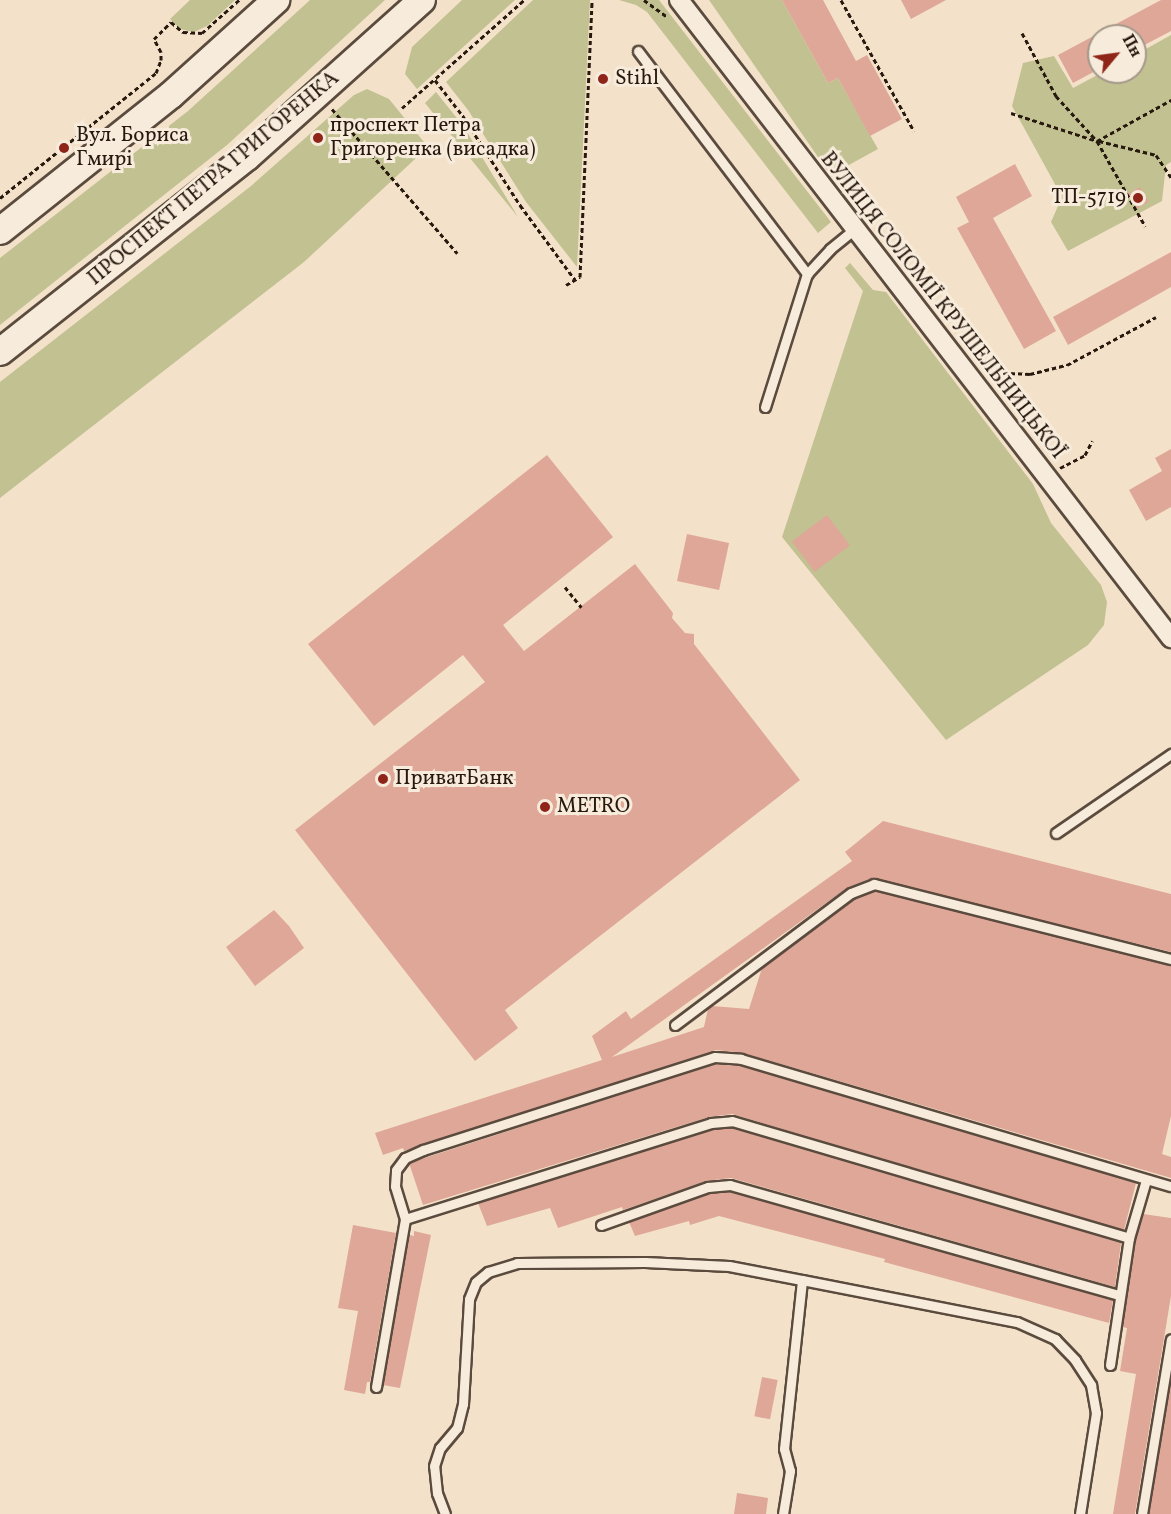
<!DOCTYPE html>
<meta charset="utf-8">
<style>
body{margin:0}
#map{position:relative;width:1171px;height:1514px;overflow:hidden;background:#f3e2c9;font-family:Vollkorn,serif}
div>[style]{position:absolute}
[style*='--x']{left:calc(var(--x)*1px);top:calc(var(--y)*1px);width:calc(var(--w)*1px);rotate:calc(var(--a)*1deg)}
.green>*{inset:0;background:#c2c191}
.building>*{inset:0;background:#dfa797;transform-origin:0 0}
.path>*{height:3px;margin-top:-1.5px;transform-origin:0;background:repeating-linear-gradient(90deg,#28190f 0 4.5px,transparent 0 7.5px)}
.roads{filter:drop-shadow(2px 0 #5b4b3e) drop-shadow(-2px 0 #5b4b3e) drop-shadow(0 2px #5b4b3e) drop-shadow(0 -2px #5b4b3e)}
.lane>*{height:9px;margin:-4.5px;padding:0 4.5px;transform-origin:4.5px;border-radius:4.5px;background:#f7ecdc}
.street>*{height:18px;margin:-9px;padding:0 9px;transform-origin:9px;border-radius:9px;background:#f7ecdc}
.secondary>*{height:26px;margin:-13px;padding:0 13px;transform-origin:13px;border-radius:13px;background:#f7ecdc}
.dots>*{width:16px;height:16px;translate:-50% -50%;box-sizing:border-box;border:3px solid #f7ecdc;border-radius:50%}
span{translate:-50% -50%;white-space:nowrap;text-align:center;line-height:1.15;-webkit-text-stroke:6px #f7ecdc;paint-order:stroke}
.poi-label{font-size:21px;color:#28190f}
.left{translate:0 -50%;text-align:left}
.right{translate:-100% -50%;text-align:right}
.street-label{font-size:21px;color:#28190f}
.north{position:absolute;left:1087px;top:24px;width:60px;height:60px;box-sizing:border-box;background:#f7ecdc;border:2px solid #a4988a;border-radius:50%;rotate:61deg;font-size:16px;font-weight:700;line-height:24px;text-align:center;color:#28190f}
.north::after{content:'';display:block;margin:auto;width:21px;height:27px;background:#8f2418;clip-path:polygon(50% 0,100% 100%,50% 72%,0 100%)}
</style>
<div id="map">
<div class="green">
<i style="clip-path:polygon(190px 0,235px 0,207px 26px,194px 32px,180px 29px,170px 19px)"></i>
<i style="clip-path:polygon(310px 0,385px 0,227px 145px,0 325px,0 258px,188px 111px)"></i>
<i style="clip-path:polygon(462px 0,515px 0,417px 89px,405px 74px,412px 47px)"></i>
<i style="clip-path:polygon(533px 0,590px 0,577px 267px,526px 202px,468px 110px,446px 82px)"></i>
<i style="clip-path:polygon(619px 0,659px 0,831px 222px,818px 233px,647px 12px,636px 5px)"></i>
<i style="clip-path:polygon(709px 0,782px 0,828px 83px,838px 78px,878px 149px,847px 166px,827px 170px)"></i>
<i style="clip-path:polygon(1171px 35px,1171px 162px,1166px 165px,1162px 201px,1068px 251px,1051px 222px,1062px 197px,1012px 106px,1023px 63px,1054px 56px,1073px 88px,1103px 72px,1135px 72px,1135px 55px)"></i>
<i style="clip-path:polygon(367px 89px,389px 99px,428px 147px,304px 262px,0 498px,0 382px,251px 186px,354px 95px)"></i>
<i style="clip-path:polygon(436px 92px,464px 127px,518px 217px,425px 103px)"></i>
<i style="clip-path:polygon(850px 263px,873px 290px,886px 292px,1033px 484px,1051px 523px,1101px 585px,1107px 602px,1104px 625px,1088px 645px,946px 740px,782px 537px,863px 291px,845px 268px)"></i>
</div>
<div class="building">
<i style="clip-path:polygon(782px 0,823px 0,856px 61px,867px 55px,902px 119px,870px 136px,838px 78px,828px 83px)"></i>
<i style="clip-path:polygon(901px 0,946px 0,911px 19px)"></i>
<i style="clip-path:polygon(1161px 0,1171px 0,1171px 31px,1135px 50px,1135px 36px,1099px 36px,1099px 69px,1073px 83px,1058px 55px)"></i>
<i style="clip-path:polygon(1015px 164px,1032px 196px,993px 218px,1056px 331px,1024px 349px,957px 228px,969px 222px,956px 197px)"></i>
<i style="left:1140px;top:187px;width:17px;height:14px;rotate:59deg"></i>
<i style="clip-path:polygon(1171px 252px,1171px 287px,1068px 345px,1053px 317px)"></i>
<i style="clip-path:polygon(1171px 449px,1171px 507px,1146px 521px,1129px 490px,1162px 471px,1155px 458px)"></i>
<i style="clip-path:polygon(547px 455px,613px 537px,503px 625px,524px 651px,635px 564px,673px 613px,672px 618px,685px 633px,694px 634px,694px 644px,800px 780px,505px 1010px,518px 1028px,475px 1061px,295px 830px,485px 682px,463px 655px,374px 726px,308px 644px)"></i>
<i style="left:827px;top:515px;width:38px;height:44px;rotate:53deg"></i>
<i style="left:687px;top:534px;width:43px;height:48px;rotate:12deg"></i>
<i style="clip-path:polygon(883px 821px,1171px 894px,1171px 952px,872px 878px,847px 888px,612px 1057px,704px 1027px,708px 1009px,712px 1006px,749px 1009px,762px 968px,854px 899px,874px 891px,1171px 966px,1171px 1116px,1162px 1154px,1171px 1157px,1171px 1178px,743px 1053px,716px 1050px,404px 1151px,403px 1148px,383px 1155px,375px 1133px,602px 1060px,592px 1036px,626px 1011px,631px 1019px,852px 861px,845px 852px)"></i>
<i style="clip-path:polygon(274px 910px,289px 926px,304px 948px,255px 986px,226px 947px)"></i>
<i style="clip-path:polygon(716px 1064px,740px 1066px,1136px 1183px,1124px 1230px,732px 1114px,709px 1117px,423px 1205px,409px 1163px)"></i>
<i style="clip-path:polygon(731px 1128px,1121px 1243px,1115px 1287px,731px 1178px,706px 1181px,623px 1210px,622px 1207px,558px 1228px,550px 1208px,487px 1226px,478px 1203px,712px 1130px)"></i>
<i style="clip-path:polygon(729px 1192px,1113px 1300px,1109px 1323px,884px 1262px,885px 1259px,719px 1216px,690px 1225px,689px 1221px,635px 1236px,629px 1222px,709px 1194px)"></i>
<i style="clip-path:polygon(1143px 1214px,1171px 1218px,1171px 1296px,1135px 1514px,1113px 1514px,1136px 1374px,1120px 1371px,1127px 1328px,1122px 1327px,1136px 1239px)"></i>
<i style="clip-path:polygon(353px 1225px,396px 1233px,370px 1382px,367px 1382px,365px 1394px,344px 1390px,358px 1311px,338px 1308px)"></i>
<i style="clip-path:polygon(414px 1231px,431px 1235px,400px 1388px,383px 1385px,409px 1235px,414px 1236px)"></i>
<i style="left:762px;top:1377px;width:16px;height:40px;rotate:11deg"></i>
<i style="clip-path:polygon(1171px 1380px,1171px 1514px,1149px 1514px)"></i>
<i style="clip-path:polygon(737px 1493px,768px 1498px,766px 1514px,734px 1514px)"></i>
</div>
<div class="path">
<i style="--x:644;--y:0;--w:29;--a:36"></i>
<i style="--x:841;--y:0;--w:150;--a:60.9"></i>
<i style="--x:1022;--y:33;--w:72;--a:61.6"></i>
<i style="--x:1056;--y:96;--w:61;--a:47.7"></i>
<i style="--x:1097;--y:141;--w:98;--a:60.5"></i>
<i style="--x:435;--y:80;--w:46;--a:52.1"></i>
<i style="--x:463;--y:116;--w:106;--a:57.4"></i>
<i style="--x:520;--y:205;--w:93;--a:53.7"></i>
<i style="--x:402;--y:108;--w:163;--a:-41.5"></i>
<i style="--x:332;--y:109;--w:191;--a:49"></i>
<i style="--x:1011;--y:113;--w:90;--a:18"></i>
<i style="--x:1097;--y:141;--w:85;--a:-29"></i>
<i style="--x:1099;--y:141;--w:59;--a:13.8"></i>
<i style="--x:1156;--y:155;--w:27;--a:56"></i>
<i style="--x:0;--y:198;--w:200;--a:-38.7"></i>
<i style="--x:156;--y:73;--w:14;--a:-69"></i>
<i style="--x:161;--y:60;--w:8;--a:-90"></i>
<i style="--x:161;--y:52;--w:15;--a:-118"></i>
<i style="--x:154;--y:39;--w:24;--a:-45"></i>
<i style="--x:171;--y:22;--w:16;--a:40"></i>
<i style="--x:183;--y:32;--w:19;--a:3"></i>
<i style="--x:202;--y:33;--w:50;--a:-41.7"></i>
<i style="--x:566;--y:285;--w:16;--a:-30"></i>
<i style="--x:580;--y:277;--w:277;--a:-87.5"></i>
<i style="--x:988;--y:372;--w:42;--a:2.7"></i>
<i style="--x:1030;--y:374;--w:38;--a:-14"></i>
<i style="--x:1067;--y:365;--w:101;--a:-28.3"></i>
<i style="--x:1060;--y:468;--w:28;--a:-27"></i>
<i style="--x:1085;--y:455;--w:16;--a:-63"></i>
<i style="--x:565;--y:587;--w:26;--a:51"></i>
</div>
<div class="roads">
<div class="lane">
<i style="--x:638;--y:51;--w:280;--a:52.8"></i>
<i style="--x:765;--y:407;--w:139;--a:-72.5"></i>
<i style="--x:807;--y:274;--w:34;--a:-47"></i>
<i style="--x:830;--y:249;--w:32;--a:-39"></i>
<i style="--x:1056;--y:833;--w:140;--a:-34.5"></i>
<i style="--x:675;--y:1025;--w:220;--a:-36.9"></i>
<i style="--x:851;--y:893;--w:25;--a:-21"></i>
<i style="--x:874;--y:884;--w:306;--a:14.2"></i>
<i style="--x:405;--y:1219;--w:321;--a:-17.4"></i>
<i style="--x:711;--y:1123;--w:21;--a:-5"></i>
<i style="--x:732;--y:1121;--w:414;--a:16.4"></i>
<i style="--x:601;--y:1225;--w:114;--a:-19.6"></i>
<i style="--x:708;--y:1187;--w:22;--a:-5"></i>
<i style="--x:730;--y:1185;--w:405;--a:15.8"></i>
<i style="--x:1110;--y:1365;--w:128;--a:-81.5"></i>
<i style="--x:1129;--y:1238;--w:60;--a:-73.7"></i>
<i style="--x:376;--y:1387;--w:170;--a:-80.2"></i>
<i style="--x:405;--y:1219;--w:34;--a:-107"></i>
<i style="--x:395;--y:1186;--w:16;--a:-86"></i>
<i style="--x:396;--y:1170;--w:15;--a:-53"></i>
<i style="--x:405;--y:1158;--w:20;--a:-24"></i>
<i style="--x:423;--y:1150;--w:306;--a:-17.7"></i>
<i style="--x:715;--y:1057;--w:26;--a:4"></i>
<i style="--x:741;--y:1059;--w:448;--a:16.5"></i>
<i style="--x:445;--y:1514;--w:22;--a:-111"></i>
<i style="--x:437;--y:1493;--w:27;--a:-96"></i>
<i style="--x:434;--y:1466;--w:19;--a:-72"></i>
<i style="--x:440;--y:1448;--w:26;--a:-50"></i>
<i style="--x:457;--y:1428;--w:25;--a:-76"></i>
<i style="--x:463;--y:1404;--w:105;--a:-86.7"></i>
<i style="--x:469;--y:1299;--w:18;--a:-68"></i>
<i style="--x:476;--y:1282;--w:16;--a:-40"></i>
<i style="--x:488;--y:1272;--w:30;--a:-17"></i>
<i style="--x:517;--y:1263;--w:128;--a:-0.4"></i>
<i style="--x:645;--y:1262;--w:84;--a:2.7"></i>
<i style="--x:729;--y:1266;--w:74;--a:10.9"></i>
<i style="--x:783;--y:1514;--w:44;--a:-80.8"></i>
<i style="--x:790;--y:1471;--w:23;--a:-105"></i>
<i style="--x:784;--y:1449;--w:170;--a:-83.9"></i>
<i style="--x:802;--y:1280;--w:219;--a:11.1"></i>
<i style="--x:1017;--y:1322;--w:42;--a:24.1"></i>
<i style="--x:1055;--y:1339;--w:29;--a:46"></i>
<i style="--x:1075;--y:1360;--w:30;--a:57"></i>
<i style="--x:1091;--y:1385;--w:28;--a:80"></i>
<i style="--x:1096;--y:1413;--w:102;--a:99"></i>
<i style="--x:1142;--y:1514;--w:177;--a:-80.6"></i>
</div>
<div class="street">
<i style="--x:679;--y:0;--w:806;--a:52.36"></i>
</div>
<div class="secondary">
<i style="--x:0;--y:231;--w:218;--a:-38.5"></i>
<i style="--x:171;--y:95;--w:142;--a:-42.1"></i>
<i style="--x:0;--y:352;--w:315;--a:-38.3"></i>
<i style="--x:247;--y:157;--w:235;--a:-41.9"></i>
</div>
</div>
<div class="dots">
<i style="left:603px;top:79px;background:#8f2418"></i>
<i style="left:318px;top:138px;background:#8f2418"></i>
<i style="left:64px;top:148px;background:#8f2418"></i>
<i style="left:1138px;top:198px;background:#8f2418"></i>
<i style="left:383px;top:779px;background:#8f2418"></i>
<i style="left:545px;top:807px;background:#8f2418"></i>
</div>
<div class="poi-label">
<span class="left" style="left:615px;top:79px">Stihl</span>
<span class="left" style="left:330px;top:138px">проспект Петра<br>Григоренка (висадка)</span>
<span class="left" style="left:76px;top:148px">Вул. Бориса<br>Гмирі</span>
<span class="right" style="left:1126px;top:198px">ТП-5719</span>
<span class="left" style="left:395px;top:779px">ПриватБанк</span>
<span class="left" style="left:557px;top:807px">METRO</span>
</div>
<div class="street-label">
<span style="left:214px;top:179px;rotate:-40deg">ПРОСПЕКТ ПЕТРА ГРИГОРЕНКА</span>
<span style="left:942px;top:306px;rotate:52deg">ВУЛИЦЯ СОЛОМІЇ КРУШЕЛЬНИЦЬКОЇ</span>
</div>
<div class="north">Пн</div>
</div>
